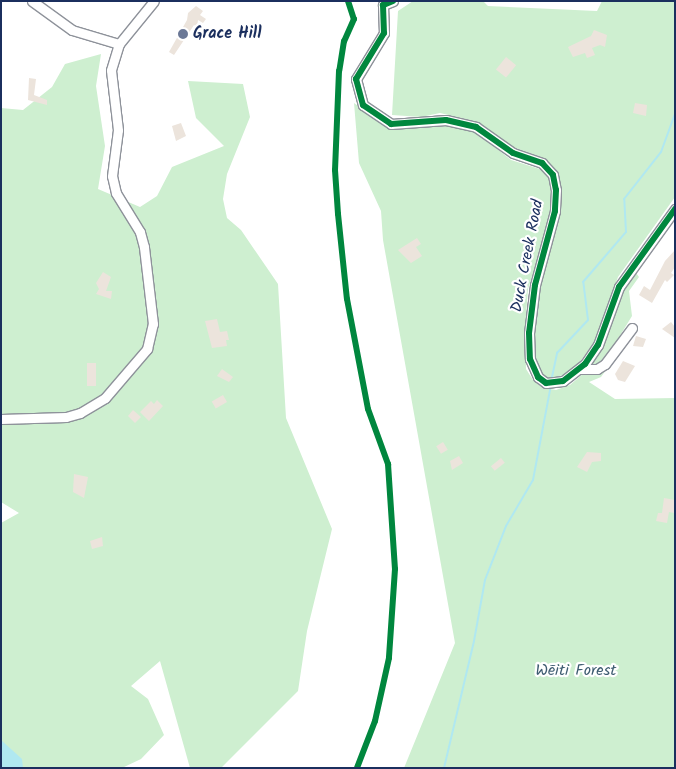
<!DOCTYPE html>
<meta charset="utf-8">
<style>
body{margin:0}
#map{position:relative;width:676px;height:769px;overflow:hidden;background:#fff;font-family:Kalam,sans-serif}
div>[style]{position:absolute}
[style*='--x']{left:calc(var(--x)*1px);top:calc(var(--y)*1px);width:calc(var(--w)*1px);rotate:calc(var(--a)*1deg)}
.green>*{inset:0;background:#ceefd0}
.water>*{inset:0;background:#b0e8f1}
.stream>*{height:2px;margin:-1px;padding:0 1px;transform-origin:1px;border-radius:1px;background:#b0e8f1}
.building>*{inset:0;background:#ece4dc;transform-origin:0 0}
.roads{filter:drop-shadow(1px 0 #8e929a) drop-shadow(-1px 0 #8e929a) drop-shadow(0 1px #8e929a) drop-shadow(0 -1px #8e929a)}
.minor>*{height:9px;margin:-4.5px;padding:0 4.5px;transform-origin:4.5px;border-radius:4.5px;background:#fff}
.cycleway>*{height:6px;margin:-3px;padding:0 3px;transform-origin:3px;border-radius:3px;background:#00873e}
.dots>*{width:14px;height:14px;translate:-50% -50%;box-sizing:border-box;border:2px solid #fff;border-radius:50%}
span{translate:-50% -50%;white-space:nowrap;text-align:center;line-height:1.15;-webkit-text-stroke:4.5px #fff;paint-order:stroke}
.poi-label{font-size:16px;color:#1b2f5e;font-weight:700}
.left{translate:0 -50%;text-align:left}
.street-label{font-size:16px;color:#1b2f5e}
.park-label{font-size:16px;color:#3e5c71}
.frame{position:absolute;inset:0;border:2px solid #1b2f5e;pointer-events:none}
</style>
<div id="map">
<div class="green">
<i style="clip-path:polygon(413px 1px,483px 1px,488px 6px,597px 11px,602px 1px,675px 1px,675px 197px,618px 277px,595px 341px,579px 363px,565px 374px,552px 379px,542px 375px,535px 366px,533px 352px,540px 284px,562px 197px,554px 168px,544px 158px,507px 145px,474px 121px,440px 113px,421px 117px,392px 115px,398px 11px)"></i>
<i style="clip-path:polygon(101px 54px,96px 86px,105px 146px,98px 189px,140px 207px,157px 196px,172px 167px,224px 146px,196px 118px,188px 81px,243px 84px,250px 117px,227px 174px,223px 199px,227px 218px,241px 230px,278px 284px,286px 418px,332px 529px,307px 631px,298px 691px,221px 768px,190px 768px,160px 661px,131px 686px,148px 699px,164px 735px,141px 759px,122px 768px,15px 768px,1px 759px,1px 523px,19px 513px,1px 502px,1px 108px,23px 110px,52px 87px,65px 64px)"></i>
<i style="clip-path:polygon(354px 103px,388px 128px,455px 125px,476px 132px,511px 160px,546px 171px,551px 182px,551px 205px,545px 238px,528px 289px,525px 328px,526px 369px,533px 380px,543px 388px,556px 390px,570px 385px,584px 373px,611px 363px,601px 377px,589px 382px,615px 399px,675px 398px,675px 768px,404px 768px,455px 643px,383px 240px,381px 211px,359px 163px)"></i>
<i style="clip-path:polygon(634px 270px,639px 277px,629px 291px,632px 316px,605px 360px,590px 368px,609px 331px,624px 284px)"></i>
</div>
<div class="water">
<i style="clip-path:polygon(1px 740px,22px 759px,23px 768px,1px 768px)"></i>
</div>
<div class="stream">
<i style="--x:552;--y:377;--w:25;--a:-78"></i>
<i style="--x:557;--y:353;--w:45;--a:-46.8"></i>
<i style="--x:588;--y:320;--w:38;--a:-97"></i>
<i style="--x:583;--y:282;--w:66;--a:-49.3"></i>
<i style="--x:626;--y:232;--w:33;--a:-93"></i>
<i style="--x:624;--y:199;--w:60;--a:-51.8"></i>
<i style="--x:661;--y:152;--w:40;--a:-69.8"></i>
<i style="--x:444;--y:768;--w:130;--a:-76.7"></i>
<i style="--x:474;--y:641;--w:62;--a:-79.8"></i>
<i style="--x:485;--y:580;--w:58;--a:-68.7"></i>
<i style="--x:506;--y:526;--w:53;--a:-59.6"></i>
<i style="--x:533;--y:480;--w:92;--a:-79.3"></i>
</div>
<div class="building">
<i style="clip-path:polygon(196px 6px,203px 11px,200px 15px,206px 19px,203px 23px,198px 20px,197px 27px,194px 25px,174px 55px,169px 52px,187px 20px,188px 13px)"></i>
<i style="clip-path:polygon(594px 30px,607px 35px,605px 47px,600px 45px,592px 48px,595px 55px,587px 58px,585px 53px,573px 57px,568px 47px,591px 36px)"></i>
<i style="left:506px;top:57px;width:13px;height:16px;rotate:39deg"></i>
<i style="clip-path:polygon(29px 78px,36px 79px,34px 95px,47px 100px,47px 105px,28px 100px)"></i>
<i style="clip-path:polygon(635px 103px,647px 105px,646px 116px,633px 113px)"></i>
<i style="clip-path:polygon(181px 123px,186px 136px,176px 141px,172px 126px)"></i>
<i style="clip-path:polygon(417px 238px,421px 244px,416px 247px,422px 256px,411px 263px,398px 250px)"></i>
<i style="clip-path:polygon(675px 250px,675px 267px,671px 273px,674px 275px,667px 282px,665px 280px,652px 303px,639px 295px,644px 286px,650px 290px,665px 261px)"></i>
<i style="clip-path:polygon(103px 272px,111px 277px,106px 291px,112px 291px,111px 299px,96px 294px,99px 289px,96px 283px)"></i>
<i style="clip-path:polygon(217px 319px,220px 332px,227px 331px,229px 340px,226px 340px,227px 346px,212px 348px,205px 321px)"></i>
<i style="clip-path:polygon(671px 322px,675px 327px,675px 338px,662px 329px)"></i>
<i style="clip-path:polygon(636px 336px,646px 339px,643px 347px,633px 346px)"></i>
<i style="clip-path:polygon(623px 361px,635px 366px,625px 382px,618px 380px,615px 374px)"></i>
<i style="left:87px;top:363px;width:9px;height:23px"></i>
<i style="clip-path:polygon(222px 369px,233px 377px,229px 382px,217px 376px)"></i>
<i style="left:223px;top:395px;width:8px;height:13px;rotate:60deg"></i>
<i style="clip-path:polygon(157px 400px,163px 406px,149px 421px,140px 412px,151px 401px,154px 404px)"></i>
<i style="clip-path:polygon(133px 410px,141px 417px,135px 423px,128px 416px)"></i>
<i style="left:443px;top:442px;width:9px;height:8px;rotate:58deg"></i>
<i style="clip-path:polygon(587px 452px,601px 453px,601px 461px,592px 462px,587px 472px,577px 467px)"></i>
<i style="clip-path:polygon(459px 456px,463px 463px,452px 470px,450px 461px)"></i>
<i style="left:501px;top:458px;width:6px;height:13px;rotate:51deg"></i>
<i style="clip-path:polygon(74px 474px,88px 477px,84px 498px,73px 492px)"></i>
<i style="clip-path:polygon(664px 498px,675px 500px,674px 513px,669px 512px,667px 523px,656px 521px,658px 513px,662px 513px)"></i>
<i style="clip-path:polygon(102px 537px,103px 546px,92px 549px,90px 541px)"></i>
</div>
<div class="roads">
<div class="minor">
<i style="--x:32;--y:1;--w:49;--a:35.9"></i>
<i style="--x:72;--y:30;--w:49;--a:16.6"></i>
<i style="--x:393;--y:1;--w:11;--a:158"></i>
<i style="--x:383;--y:5;--w:28;--a:88"></i>
<i style="--x:384;--y:33;--w:54;--a:121.3"></i>
<i style="--x:356;--y:79;--w:27;--a:75"></i>
<i style="--x:363;--y:105;--w:34;--a:34"></i>
<i style="--x:391;--y:124;--w:55;--a:-4.2"></i>
<i style="--x:446;--y:120;--w:31;--a:13"></i>
<i style="--x:476;--y:127;--w:45;--a:35.1"></i>
<i style="--x:513;--y:153;--w:31;--a:19"></i>
<i style="--x:542;--y:163;--w:16;--a:47"></i>
<i style="--x:553;--y:175;--w:15;--a:79"></i>
<i style="--x:556;--y:190;--w:21;--a:93"></i>
<i style="--x:555;--y:211;--w:77;--a:105.1"></i>
<i style="--x:535;--y:285;--w:48;--a:97.1"></i>
<i style="--x:529;--y:333;--w:26;--a:88"></i>
<i style="--x:530;--y:359;--w:20;--a:66"></i>
<i style="--x:538;--y:377;--w:10;--a:37"></i>
<i style="--x:546;--y:383;--w:17;--a:-7"></i>
<i style="--x:563;--y:381;--w:28;--a:-38"></i>
<i style="--x:585;--y:364;--w:23;--a:-56"></i>
<i style="--x:598;--y:345;--w:62;--a:-70.1"></i>
<i style="--x:619;--y:287;--w:96;--a:-54.3"></i>
<i style="--x:580;--y:369;--w:17;--a:0"></i>
<i style="--x:597;--y:369;--w:9;--a:-32"></i>
<i style="--x:605;--y:364;--w:45;--a:-53.1"></i>
<i style="--x:1;--y:419;--w:65;--a:-1.8"></i>
<i style="--x:66;--y:417;--w:15;--a:-16"></i>
<i style="--x:80;--y:413;--w:29;--a:-31"></i>
<i style="--x:105;--y:398;--w:65;--a:-49.4"></i>
<i style="--x:147;--y:349;--w:26;--a:-77"></i>
<i style="--x:153;--y:324;--w:78;--a:-96.7"></i>
<i style="--x:144;--y:247;--w:16;--a:-105"></i>
<i style="--x:140;--y:232;--w:46;--a:-121.6"></i>
<i style="--x:116;--y:193;--w:17;--a:-103"></i>
<i style="--x:112;--y:176;--w:46;--a:-82.6"></i>
<i style="--x:118;--y:130;--w:60;--a:-96.7"></i>
<i style="--x:111;--y:70;--w:27;--a:-73"></i>
<i style="--x:119;--y:44;--w:55;--a:-50.9"></i>
</div>
</div>
<div class="cycleway">
<i style="--x:348;--y:1;--w:19;--a:72"></i>
<i style="--x:354;--y:19;--w:24;--a:114"></i>
<i style="--x:344;--y:41;--w:30;--a:99"></i>
<i style="--x:339;--y:71;--w:99;--a:92.3"></i>
<i style="--x:335;--y:170;--w:44;--a:86.1"></i>
<i style="--x:338;--y:214;--w:85;--a:84"></i>
<i style="--x:347;--y:299;--w:112;--a:79.2"></i>
<i style="--x:368;--y:409;--w:59;--a:70"></i>
<i style="--x:388;--y:464;--w:105;--a:86.2"></i>
<i style="--x:395;--y:569;--w:89;--a:93.9"></i>
<i style="--x:389;--y:658;--w:65;--a:102.5"></i>
<i style="--x:375;--y:721;--w:50;--a:111"></i>
<i style="--x:393;--y:1;--w:11;--a:158"></i>
<i style="--x:383;--y:5;--w:28;--a:88"></i>
<i style="--x:384;--y:33;--w:54;--a:121.3"></i>
<i style="--x:356;--y:79;--w:27;--a:75"></i>
<i style="--x:363;--y:105;--w:34;--a:34"></i>
<i style="--x:391;--y:124;--w:55;--a:-4.2"></i>
<i style="--x:446;--y:120;--w:31;--a:13"></i>
<i style="--x:476;--y:127;--w:45;--a:35.1"></i>
<i style="--x:513;--y:153;--w:31;--a:19"></i>
<i style="--x:542;--y:163;--w:16;--a:47"></i>
<i style="--x:553;--y:175;--w:15;--a:79"></i>
<i style="--x:556;--y:190;--w:21;--a:93"></i>
<i style="--x:555;--y:211;--w:77;--a:105.1"></i>
<i style="--x:535;--y:285;--w:48;--a:97.1"></i>
<i style="--x:529;--y:333;--w:26;--a:88"></i>
<i style="--x:530;--y:359;--w:20;--a:66"></i>
<i style="--x:538;--y:377;--w:10;--a:37"></i>
<i style="--x:546;--y:383;--w:17;--a:-7"></i>
<i style="--x:563;--y:381;--w:28;--a:-38"></i>
<i style="--x:585;--y:364;--w:23;--a:-56"></i>
<i style="--x:598;--y:345;--w:62;--a:-70.1"></i>
<i style="--x:619;--y:287;--w:96;--a:-54.3"></i>
</div>
<div class="dots">
<i style="left:183px;top:34px;background:#6b7896"></i>
</div>
<div class="poi-label">
<span class="left" style="left:193px;top:34px">Grace Hill</span>
</div>
<div class="street-label">
<span style="left:528px;top:256px;rotate:-79deg">Duck Creek Road</span>
</div>
<div class="park-label">
<span style="left:576px;top:671px">Wēiti Forest</span>
</div>
<div class="frame"></div>
</div>
